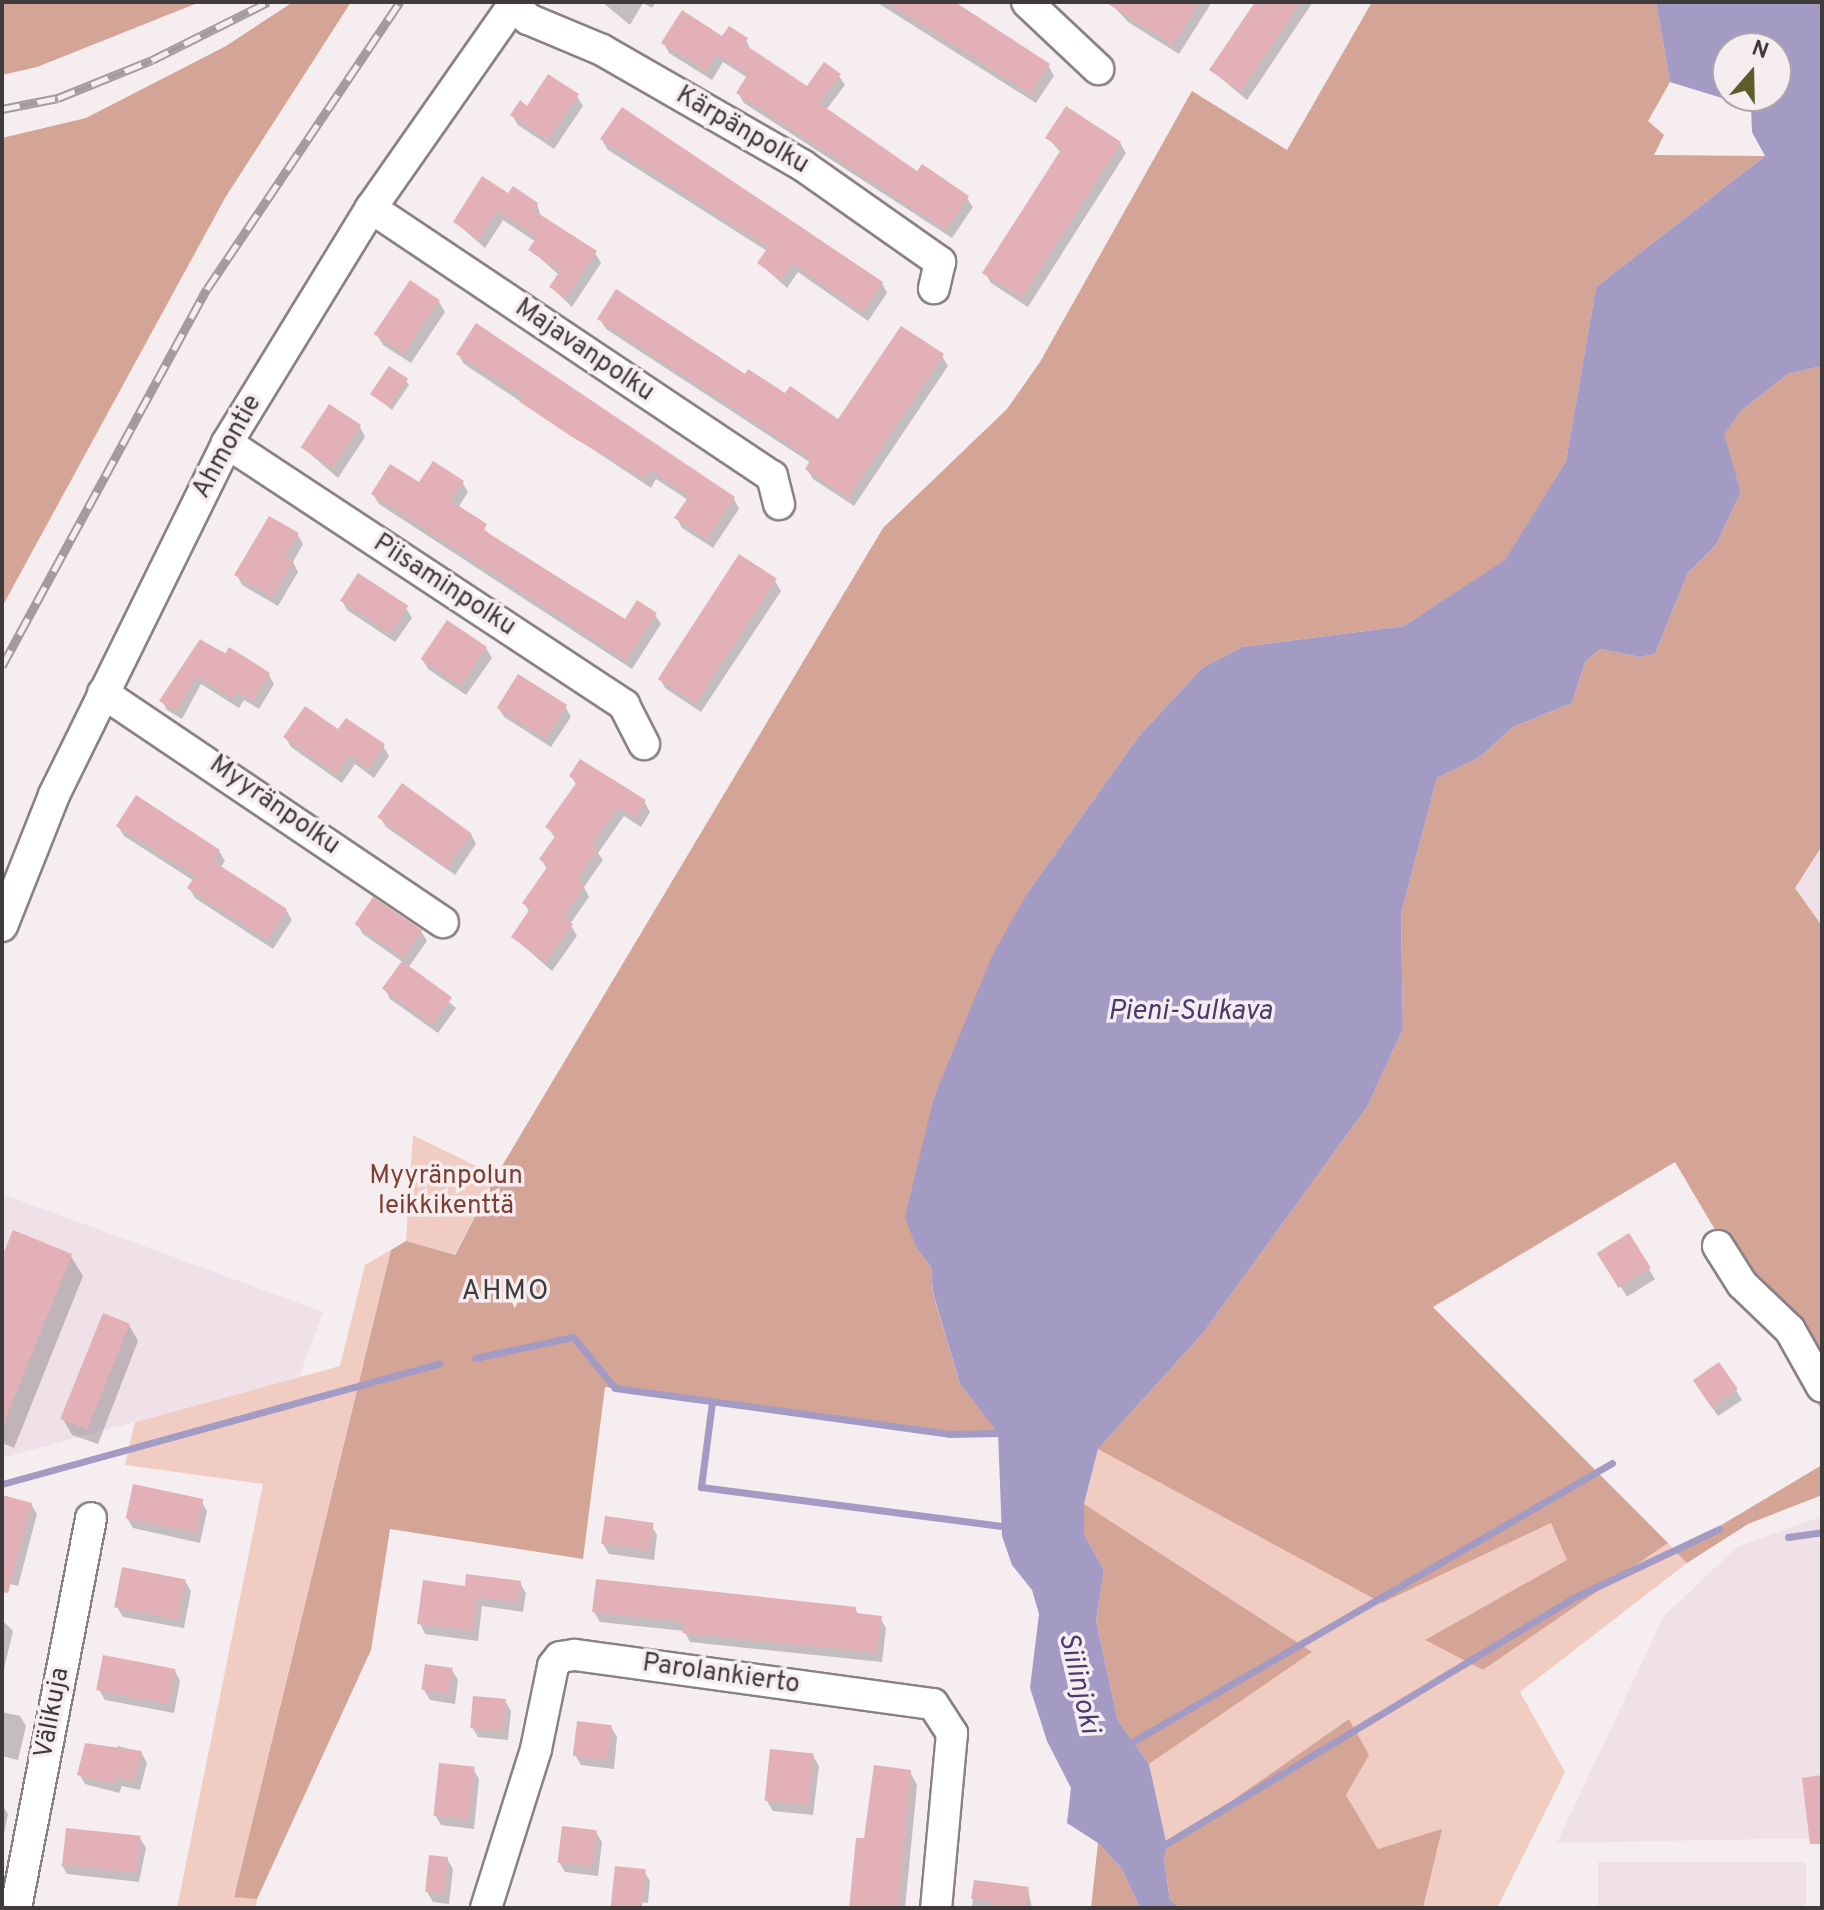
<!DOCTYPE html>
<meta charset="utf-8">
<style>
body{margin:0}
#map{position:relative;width:1824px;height:1910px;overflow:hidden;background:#f6edf1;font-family:Overpass,sans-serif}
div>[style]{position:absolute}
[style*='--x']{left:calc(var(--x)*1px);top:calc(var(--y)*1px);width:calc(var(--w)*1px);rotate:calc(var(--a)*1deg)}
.built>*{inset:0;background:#f0e0e8;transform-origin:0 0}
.green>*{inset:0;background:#f1ccc2}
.forest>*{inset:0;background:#d4a497}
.water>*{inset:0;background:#a49bc4}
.shadow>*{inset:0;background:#0003;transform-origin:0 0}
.stream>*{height:7px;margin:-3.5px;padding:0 3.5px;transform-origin:3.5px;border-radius:3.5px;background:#a49bc4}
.building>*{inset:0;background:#e3b0b7;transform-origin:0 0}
.roads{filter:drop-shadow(2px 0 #898185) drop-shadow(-2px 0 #898185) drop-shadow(0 2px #898185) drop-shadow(0 -2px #898185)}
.minor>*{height:30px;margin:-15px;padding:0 15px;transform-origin:15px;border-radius:15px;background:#fff}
.rail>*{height:9px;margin-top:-4.5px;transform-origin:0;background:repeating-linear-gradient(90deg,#f6edf1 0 18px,#a29c9f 0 36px);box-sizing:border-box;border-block:2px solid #a29c9f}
span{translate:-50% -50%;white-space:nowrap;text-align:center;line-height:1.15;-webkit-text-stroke:7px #f6edf1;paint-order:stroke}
.street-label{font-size:26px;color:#3f3b3d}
.park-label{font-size:26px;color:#7d3f30}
.water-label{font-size:28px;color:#4a3a70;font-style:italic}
.neighbourhood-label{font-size:28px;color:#3f3b3d;letter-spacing:2px}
.frame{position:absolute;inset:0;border:4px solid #3f3b3d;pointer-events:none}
.north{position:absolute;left:1712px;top:32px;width:80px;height:80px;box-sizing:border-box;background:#f6edf1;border:2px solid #ada6a9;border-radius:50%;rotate:20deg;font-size:22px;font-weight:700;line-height:32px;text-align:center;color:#3f3b3d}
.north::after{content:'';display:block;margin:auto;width:28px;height:36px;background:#5c5d2b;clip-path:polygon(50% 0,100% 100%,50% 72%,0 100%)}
</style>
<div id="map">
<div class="built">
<i style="clip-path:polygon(1822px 846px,1822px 926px,1795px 888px)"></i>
<i style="clip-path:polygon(2px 1194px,323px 1312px,299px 1377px,2px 1458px)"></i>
<i style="clip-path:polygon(1822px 1516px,1822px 1838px,1557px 1843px,1664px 1616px,1737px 1547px)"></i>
<i style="left:1598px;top:1862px;width:208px;height:46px"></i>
</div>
<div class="green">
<i style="clip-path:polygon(413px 1135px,496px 1176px,454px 1255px,406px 1241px)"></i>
<i style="clip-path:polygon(391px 1250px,234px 1896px,257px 1899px,256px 1908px,177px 1908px,263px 1484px,125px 1465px,135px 1422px,340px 1366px,365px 1265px)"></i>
<i style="clip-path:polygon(1096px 1428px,1382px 1603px,1551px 1523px,1568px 1560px,1425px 1640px,1483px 1670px,1668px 1543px,1687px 1563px,1520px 1692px,1565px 1772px,1497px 1908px,1423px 1908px,1441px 1830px,1378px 1849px,1346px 1795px,1368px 1755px,1349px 1719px,1167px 1846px,1149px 1764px,1311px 1652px,1084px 1504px,1098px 1449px)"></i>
</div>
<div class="forest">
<i style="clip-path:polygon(2px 2px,200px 2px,37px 67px,2px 75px)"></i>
<i style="clip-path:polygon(293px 2px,351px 2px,225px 198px,2px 607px,2px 138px,86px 118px,226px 46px)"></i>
<i style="clip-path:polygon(1372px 2px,1656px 2px,1670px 82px,1648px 121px,1664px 135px,1654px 155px,1765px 156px,1596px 287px,1566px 461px,1505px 561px,1404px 626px,1242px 647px,1202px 668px,1139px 736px,1028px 892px,934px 1097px,916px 1247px,931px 1267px,933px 1294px,960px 1384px,999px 1433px,949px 1434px,605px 1387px,583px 1559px,390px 1529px,371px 1650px,257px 1899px,234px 1897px,391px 1250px,406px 1241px,455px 1255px,496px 1176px,883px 528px,1007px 409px,1040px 362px,1192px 91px,1287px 150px)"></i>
<i style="clip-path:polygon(1822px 366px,1822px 846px,1795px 888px,1822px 926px,1822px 1411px,1675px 1162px,1433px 1307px,1668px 1543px,1483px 1670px,1425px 1640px,1567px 1560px,1551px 1523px,1382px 1603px,1098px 1449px,1203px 1333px,1367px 1107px,1403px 1029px,1401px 914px,1437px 778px,1480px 757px,1513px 727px,1572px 703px,1585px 662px,1600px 649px,1640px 657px,1655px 654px,1688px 573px,1716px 545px,1741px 492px,1723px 434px,1742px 410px,1788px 374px)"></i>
<i style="clip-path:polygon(1822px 1465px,1822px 1495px,1748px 1524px,1687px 1563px,1676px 1552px)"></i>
<i style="clip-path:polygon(1084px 1504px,1312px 1652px,1149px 1764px,1118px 1721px,1096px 1621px,1104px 1570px,1084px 1534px)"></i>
<i style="clip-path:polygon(1349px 1719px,1369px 1755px,1346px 1795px,1378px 1849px,1442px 1829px,1423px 1908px,1180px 1908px,1170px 1900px,1164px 1860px,1167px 1846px)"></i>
<i style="clip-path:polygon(1098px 1843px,1121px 1868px,1140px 1908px,1091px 1908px)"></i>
</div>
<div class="water">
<i style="clip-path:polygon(evenodd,1656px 2px,1822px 2px,1822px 366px,1788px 374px,1742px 410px,1724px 434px,1741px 492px,1716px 545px,1688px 573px,1655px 654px,1640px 657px,1600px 649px,1585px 662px,1572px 703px,1513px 727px,1480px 757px,1437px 778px,1401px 914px,1403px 1029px,1367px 1107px,1203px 1333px,1098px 1449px,1084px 1504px,1084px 1534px,1104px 1570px,1096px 1621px,1118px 1721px,1149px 1764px,1167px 1846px,1164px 1860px,1170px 1900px,1180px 1908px,1140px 1908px,1121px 1868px,1098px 1843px,1067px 1823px,1071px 1788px,1047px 1741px,1030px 1688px,1039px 1614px,1032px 1590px,1012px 1565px,1002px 1536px,998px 1433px,960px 1384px,933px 1293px,931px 1267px,916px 1247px,905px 1217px,934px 1097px,993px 954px,1028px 892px,1139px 736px,1202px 668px,1242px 647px,1404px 626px,1505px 560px,1566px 461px,1596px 287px,1765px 156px,1752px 132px,1751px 107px,1670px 82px,1656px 2px,1728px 48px,1776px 48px,1776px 96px,1728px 96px,1728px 48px)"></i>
</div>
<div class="shadow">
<i style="clip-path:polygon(602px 2px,656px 2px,652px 8px,643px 3px,630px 25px)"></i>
<i style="clip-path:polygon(876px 2px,954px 2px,1048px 65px,1054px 76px,1036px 103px)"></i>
<i style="clip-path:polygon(1110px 2px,1212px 2px,1179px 54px,1128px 22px)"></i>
<i style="clip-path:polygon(1257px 2px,1313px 2px,1247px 100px,1211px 70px)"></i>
<i style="clip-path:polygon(746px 39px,751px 51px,807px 88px,839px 76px,845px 85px,826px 110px,917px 174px,967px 198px,973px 207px,952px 238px,744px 103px,738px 93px,748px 78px,723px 62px,712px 80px,669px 53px,664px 43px)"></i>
<i style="clip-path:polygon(577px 96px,583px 106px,554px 149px,518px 125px,512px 115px)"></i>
<i style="clip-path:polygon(1048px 138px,1120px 143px,1126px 153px,1028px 307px,991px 283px,985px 273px,1061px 153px)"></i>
<i style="clip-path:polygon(602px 140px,882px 283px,887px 293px,868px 321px,798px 272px,787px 288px,759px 263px,767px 251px,608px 150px)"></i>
<i style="clip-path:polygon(508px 196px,537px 204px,541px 217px,595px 253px,601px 263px,572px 307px,551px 287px,559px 275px,531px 250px,536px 242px,503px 220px,485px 248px,455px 222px)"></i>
<i style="clip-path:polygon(439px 302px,445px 312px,411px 363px,383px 345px,377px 335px)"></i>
<i style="clip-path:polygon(600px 319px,745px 377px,839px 421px,942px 356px,948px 366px,854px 506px,813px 479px,807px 469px,811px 463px,606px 329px)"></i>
<i style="clip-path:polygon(458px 354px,734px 499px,739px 509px,713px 548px,682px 528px,677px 518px,688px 500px,656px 479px,651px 488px,464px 364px)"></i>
<i style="clip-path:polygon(406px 381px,409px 385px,392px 410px,372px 394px)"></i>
<i style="clip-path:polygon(360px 427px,365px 437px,338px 478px,302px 447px)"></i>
<i style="clip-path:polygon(462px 482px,468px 492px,458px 508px,491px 535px,626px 621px,655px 615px,661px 624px,632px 669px,379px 504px,373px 494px)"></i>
<i style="clip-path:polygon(297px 534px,303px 544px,293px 562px,298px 572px,278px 606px,242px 585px,237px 575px)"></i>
<i style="clip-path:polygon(775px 581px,781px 591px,701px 712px,665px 688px,660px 678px)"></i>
<i style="clip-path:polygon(342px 600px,406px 608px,412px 618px,395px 642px,347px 610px)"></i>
<i style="clip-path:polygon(201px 641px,269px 675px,274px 684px,259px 709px,244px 700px,239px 708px,201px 684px,182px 719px,167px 710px,162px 701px)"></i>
<i style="clip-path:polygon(486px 648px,492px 658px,466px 695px,428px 669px,422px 659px)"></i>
<i style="clip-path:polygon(565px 706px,571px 717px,551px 747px,504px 717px,498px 707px)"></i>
<i style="clip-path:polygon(339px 732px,383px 746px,389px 756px,374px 778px,355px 764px,342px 783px,291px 747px,285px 737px)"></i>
<i style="clip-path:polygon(571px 776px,644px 801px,650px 812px,641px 827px,624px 816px,598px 853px,603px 860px,584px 887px,589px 897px,570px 924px,577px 936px,552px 971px,513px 937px,530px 913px,524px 903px,547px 870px,542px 860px,556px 839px,548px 828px,577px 786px)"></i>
<i style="clip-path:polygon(380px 817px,471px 834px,476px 844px,455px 875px,386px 827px)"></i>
<i style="clip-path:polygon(118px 826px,219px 851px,225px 861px,220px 868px,286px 910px,292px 920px,273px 949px,195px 898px,189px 888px,194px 881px,124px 836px)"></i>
<i style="clip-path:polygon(357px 924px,421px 931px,427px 941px,408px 968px,456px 1008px,438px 1033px,390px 999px,385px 989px,404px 963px,363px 934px)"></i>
<i style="clip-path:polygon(14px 1233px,70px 1255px,83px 1276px,14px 1448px,2px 1443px,2px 1262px)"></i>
<i style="left:1628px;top:1236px;width:51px;height:33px;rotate:58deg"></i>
<i style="clip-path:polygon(129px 1325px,138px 1341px,98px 1444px,72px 1435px,63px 1419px)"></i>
<i style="clip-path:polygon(1700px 1390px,1736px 1390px,1742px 1400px,1718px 1416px)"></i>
<i style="clip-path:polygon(201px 1501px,207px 1511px,200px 1543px,133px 1528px,127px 1518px)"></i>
<i style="clip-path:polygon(31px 1504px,37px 1514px,18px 1586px,2px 1582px,2px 1510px)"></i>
<i style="clip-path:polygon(651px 1525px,657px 1535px,654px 1560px,609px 1554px,603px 1544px)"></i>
<i style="clip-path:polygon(185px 1581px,191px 1591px,184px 1628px,123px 1617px,117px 1607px)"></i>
<i style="clip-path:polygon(520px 1583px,526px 1593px,523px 1612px,482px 1606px,478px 1641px,425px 1634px,420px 1623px,467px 1588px)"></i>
<i style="clip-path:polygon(855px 1609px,859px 1615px,880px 1618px,886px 1628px,882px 1662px,690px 1642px,684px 1631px,600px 1622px,594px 1612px)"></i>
<i style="clip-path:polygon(2px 1620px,13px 1631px,4px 1669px,2px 1668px)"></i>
<i style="clip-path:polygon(452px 1670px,458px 1680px,455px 1704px,430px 1700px,424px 1690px)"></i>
<i style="clip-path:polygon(175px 1671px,180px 1681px,174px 1713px,105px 1700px,99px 1690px)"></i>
<i style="clip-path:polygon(505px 1701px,511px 1711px,508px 1740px,478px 1737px,472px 1727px)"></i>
<i style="clip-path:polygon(2px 1712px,20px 1716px,26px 1726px,18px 1760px,2px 1756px)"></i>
<i style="clip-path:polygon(611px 1727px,617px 1737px,614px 1769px,581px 1765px,575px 1755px)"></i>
<i style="clip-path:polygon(118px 1746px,141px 1752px,147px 1763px,140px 1790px,122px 1786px,119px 1793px,85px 1784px,79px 1774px,116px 1753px)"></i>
<i style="clip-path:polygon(813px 1756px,819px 1766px,813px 1815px,773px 1811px,767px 1801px)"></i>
<i style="clip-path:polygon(473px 1769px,479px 1779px,474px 1829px,441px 1825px,435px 1815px)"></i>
<i style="clip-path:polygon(910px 1772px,917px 1785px,905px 1908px,854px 1908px,866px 1841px)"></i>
<i style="clip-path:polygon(2px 1804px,8px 1814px,2px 1844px)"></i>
<i style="clip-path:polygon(596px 1832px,602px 1842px,598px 1876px,565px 1872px,559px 1862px)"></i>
<i style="clip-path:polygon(140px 1838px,146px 1848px,139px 1882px,67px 1874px,61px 1864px)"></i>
<i style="clip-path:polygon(447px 1859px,453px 1869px,449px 1904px,433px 1902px,427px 1892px)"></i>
<i style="clip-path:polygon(644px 1871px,650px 1881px,648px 1903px,620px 1900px)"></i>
<i style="clip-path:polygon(975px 1882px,1028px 1889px,1032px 1908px,972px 1908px)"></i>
</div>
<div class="stream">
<i style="--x:475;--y:1358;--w:100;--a:-12.1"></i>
<i style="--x:573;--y:1337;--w:66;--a:50.5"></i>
<i style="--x:615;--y:1388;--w:337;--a:7.8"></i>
<i style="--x:949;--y:1434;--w:50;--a:-1.1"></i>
<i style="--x:712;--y:1402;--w:86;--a:97.4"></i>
<i style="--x:701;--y:1487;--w:309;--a:7.4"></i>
<i style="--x:2;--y:1484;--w:454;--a:-15.4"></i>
<i style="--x:1788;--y:1537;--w:34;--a:-8"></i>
<i style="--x:1127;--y:1745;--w:561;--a:-30.18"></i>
<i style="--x:1159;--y:1848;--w:481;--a:-31.1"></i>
<i style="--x:1571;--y:1599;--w:164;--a:-25.3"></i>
</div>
<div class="building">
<i style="clip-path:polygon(887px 2px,955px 2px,1050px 64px,1030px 94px)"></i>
<i style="clip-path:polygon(1105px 2px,1200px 2px,1173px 45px)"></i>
<i style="clip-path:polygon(1255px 2px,1301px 2px,1241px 91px,1209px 70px)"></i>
<i style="clip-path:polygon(682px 10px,722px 36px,729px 26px,748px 38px,744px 44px,807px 86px,824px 62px,841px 74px,819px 103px,917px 171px,922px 164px,969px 196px,946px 230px,736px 93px,748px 74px,717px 54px,706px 71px,661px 43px)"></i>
<i style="clip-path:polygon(548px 74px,579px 94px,548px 140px,510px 115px,520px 100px,527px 106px)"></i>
<i style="clip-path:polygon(1066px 106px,1121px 142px,1022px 298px,982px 273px,1062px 148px,1045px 138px)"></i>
<i style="clip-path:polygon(622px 107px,883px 282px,862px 312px,792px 263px,781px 280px,757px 263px,768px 247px,600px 139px)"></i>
<i style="clip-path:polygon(482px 176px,508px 193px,513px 186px,538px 203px,533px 210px,597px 251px,566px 298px,549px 287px,560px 271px,528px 250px,537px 237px,497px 211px,479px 239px,453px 222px)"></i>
<i style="left:410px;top:280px;width:36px;height:65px;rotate:34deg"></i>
<i style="clip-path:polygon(616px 289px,745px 374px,748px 369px,785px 393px,790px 386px,838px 419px,901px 326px,944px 354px,848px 498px,805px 469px,811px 459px,597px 319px)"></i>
<i style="clip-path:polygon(476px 323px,735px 497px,707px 539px,674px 518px,689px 496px,650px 470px,645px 479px,572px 437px,520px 402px,523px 397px,456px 354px)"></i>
<i style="left:389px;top:366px;width:23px;height:34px;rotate:34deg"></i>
<i style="left:329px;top:404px;width:38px;height:52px;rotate:33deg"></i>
<i style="clip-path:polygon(433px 461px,464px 481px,451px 501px,487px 524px,484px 530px,502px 542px,625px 619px,637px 600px,657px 613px,626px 660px,371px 494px,390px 464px,419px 482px)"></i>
<i style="clip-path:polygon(269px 516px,299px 533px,285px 556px,294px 560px,272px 597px,234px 575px)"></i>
<i style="left:739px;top:554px;width:45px;height:149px;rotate:33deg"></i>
<i style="left:358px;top:573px;width:60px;height:33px;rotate:33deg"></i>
<i style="left:447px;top:620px;width:48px;height:47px;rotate:34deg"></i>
<i style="clip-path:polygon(200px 639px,225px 654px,229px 647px,270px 673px,253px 701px,238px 692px,233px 699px,196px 676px,177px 711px,159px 701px)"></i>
<i style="left:518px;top:674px;width:58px;height:40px;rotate:32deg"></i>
<i style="clip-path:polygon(305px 706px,338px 729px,346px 718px,385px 744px,368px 769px,349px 755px,336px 774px,283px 737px)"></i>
<i style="clip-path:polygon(580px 759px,646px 800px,635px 818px,618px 807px,592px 844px,598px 849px,577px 879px,585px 885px,563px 917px,573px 924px,546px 962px,511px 937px,530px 909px,522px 903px,548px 866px,539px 859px,556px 835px,545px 827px,577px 782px,569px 776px)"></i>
<i style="left:402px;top:783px;width:86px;height:42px;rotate:36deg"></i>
<i style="clip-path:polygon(136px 795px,220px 850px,213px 861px,287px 909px,267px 940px,187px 888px,195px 876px,116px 826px)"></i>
<i style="left:373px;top:897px;width:59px;height:33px;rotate:34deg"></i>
<i style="left:402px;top:961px;width:62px;height:34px;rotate:36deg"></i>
<i style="clip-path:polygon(13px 1230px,72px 1254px,3px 1425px,2px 1257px)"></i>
<i style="left:1629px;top:1233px;width:41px;height:38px;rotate:58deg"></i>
<i style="left:103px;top:1313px;width:29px;height:114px;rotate:22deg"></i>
<i style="left:1719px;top:1362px;width:33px;height:32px;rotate:55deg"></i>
<i style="left:133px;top:1484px;width:72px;height:35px;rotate:12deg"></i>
<i style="clip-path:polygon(2px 1495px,32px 1503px,8px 1593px,2px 1592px)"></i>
<i style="left:605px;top:1516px;width:49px;height:28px;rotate:8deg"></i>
<i style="left:122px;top:1567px;width:65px;height:41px;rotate:11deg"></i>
<i style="clip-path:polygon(466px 1574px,521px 1581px,518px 1602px,477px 1597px,473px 1631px,417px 1624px,423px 1580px,465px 1586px)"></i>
<i style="clip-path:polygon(596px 1579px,856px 1607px,856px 1613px,882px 1616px,877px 1653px,682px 1633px,684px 1622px,592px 1612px)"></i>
<i style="left:103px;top:1655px;width:74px;height:36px;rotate:11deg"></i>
<i style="left:425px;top:1664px;width:28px;height:26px;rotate:8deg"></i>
<i style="left:473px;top:1696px;width:33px;height:32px;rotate:5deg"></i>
<i style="left:577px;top:1721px;width:35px;height:35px;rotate:7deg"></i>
<i style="clip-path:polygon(85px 1743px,142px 1751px,134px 1781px,116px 1776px,114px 1784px,77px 1775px)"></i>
<i style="left:770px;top:1749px;width:44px;height:52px;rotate:6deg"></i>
<i style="left:439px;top:1763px;width:36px;height:53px;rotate:6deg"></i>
<i style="clip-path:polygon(874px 1765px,911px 1770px,898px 1908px,849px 1908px,856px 1838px,864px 1838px)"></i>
<i style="clip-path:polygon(1822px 1775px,1822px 1844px,1810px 1844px,1802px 1778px)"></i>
<i style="left:562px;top:1826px;width:35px;height:37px;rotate:7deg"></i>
<i style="left:66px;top:1828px;width:75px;height:37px;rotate:6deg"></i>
<i style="left:429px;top:1855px;width:19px;height:37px;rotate:6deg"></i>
<i style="left:615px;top:1866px;width:31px;height:42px;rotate:6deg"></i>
<i style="clip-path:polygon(974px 1880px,1029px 1887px,1026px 1908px,991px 1908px,992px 1902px,971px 1899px)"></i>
</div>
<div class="roads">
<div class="minor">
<i style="--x:1027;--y:2;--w:98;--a:43.3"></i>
<i style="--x:514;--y:4;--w:21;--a:47"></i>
<i style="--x:528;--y:19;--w:80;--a:22.7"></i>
<i style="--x:602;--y:50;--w:231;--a:29.9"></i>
<i style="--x:802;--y:165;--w:169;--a:35.1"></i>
<i style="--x:940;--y:262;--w:27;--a:103"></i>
<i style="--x:371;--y:208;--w:482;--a:33.8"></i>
<i style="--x:772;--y:476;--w:29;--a:76"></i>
<i style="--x:227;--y:443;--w:476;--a:33.4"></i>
<i style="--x:624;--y:705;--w:44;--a:62.9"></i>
<i style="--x:103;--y:693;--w:410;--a:34"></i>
<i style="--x:2;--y:926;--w:141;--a:-68.3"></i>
<i style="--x:54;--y:795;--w:392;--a:-63.8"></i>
<i style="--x:227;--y:443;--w:276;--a:-58.5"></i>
<i style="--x:371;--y:208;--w:251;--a:-55"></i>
<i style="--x:1718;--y:1246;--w:45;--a:57.7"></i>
<i style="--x:1742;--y:1284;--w:66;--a:43.8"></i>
<i style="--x:1790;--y:1330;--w:65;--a:60.7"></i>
<i style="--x:16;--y:1908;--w:397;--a:-79.1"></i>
<i style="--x:486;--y:1908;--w:167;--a:-72.5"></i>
<i style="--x:536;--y:1749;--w:85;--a:-78.4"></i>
<i style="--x:553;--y:1666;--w:11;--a:-52"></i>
<i style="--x:560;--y:1657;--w:15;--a:-8"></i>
<i style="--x:575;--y:1655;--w:361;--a:7.8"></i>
<i style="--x:933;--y:1704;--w:35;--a:57"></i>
<i style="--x:952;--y:1733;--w:176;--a:95.2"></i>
</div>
</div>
<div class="rail">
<i style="--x:2;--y:109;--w:57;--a:-11.1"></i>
<i style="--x:58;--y:98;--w:101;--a:-22"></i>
<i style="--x:152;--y:60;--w:130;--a:-26.6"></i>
<i style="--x:2;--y:666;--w:429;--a:-61.5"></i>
<i style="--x:207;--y:289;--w:346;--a:-56.1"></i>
</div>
<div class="street-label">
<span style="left:742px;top:131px;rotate:30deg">Kärpänpolku</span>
<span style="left:584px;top:351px;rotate:34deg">Majavanpolku</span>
<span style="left:228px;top:447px;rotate:-61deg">Ahmontie</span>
<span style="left:444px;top:586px;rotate:33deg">Piisaminpolku</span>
<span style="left:274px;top:806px;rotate:35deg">Myyränpolku</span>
<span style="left:721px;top:1675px;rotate:8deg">Parolankierto</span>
<span style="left:53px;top:1713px;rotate:-79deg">Välikuja</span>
</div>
<div class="park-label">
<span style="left:446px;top:1192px">Myyränpolun<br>leikkikenttä</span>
</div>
<div class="water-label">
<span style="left:1190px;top:1012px">Pieni-Sulkava</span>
<span style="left:1078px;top:1683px;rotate:77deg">Siilinjoki</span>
</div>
<div class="neighbourhood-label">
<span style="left:506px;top:1292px">AHMO</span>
</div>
<div class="frame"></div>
<div class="north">N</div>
</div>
